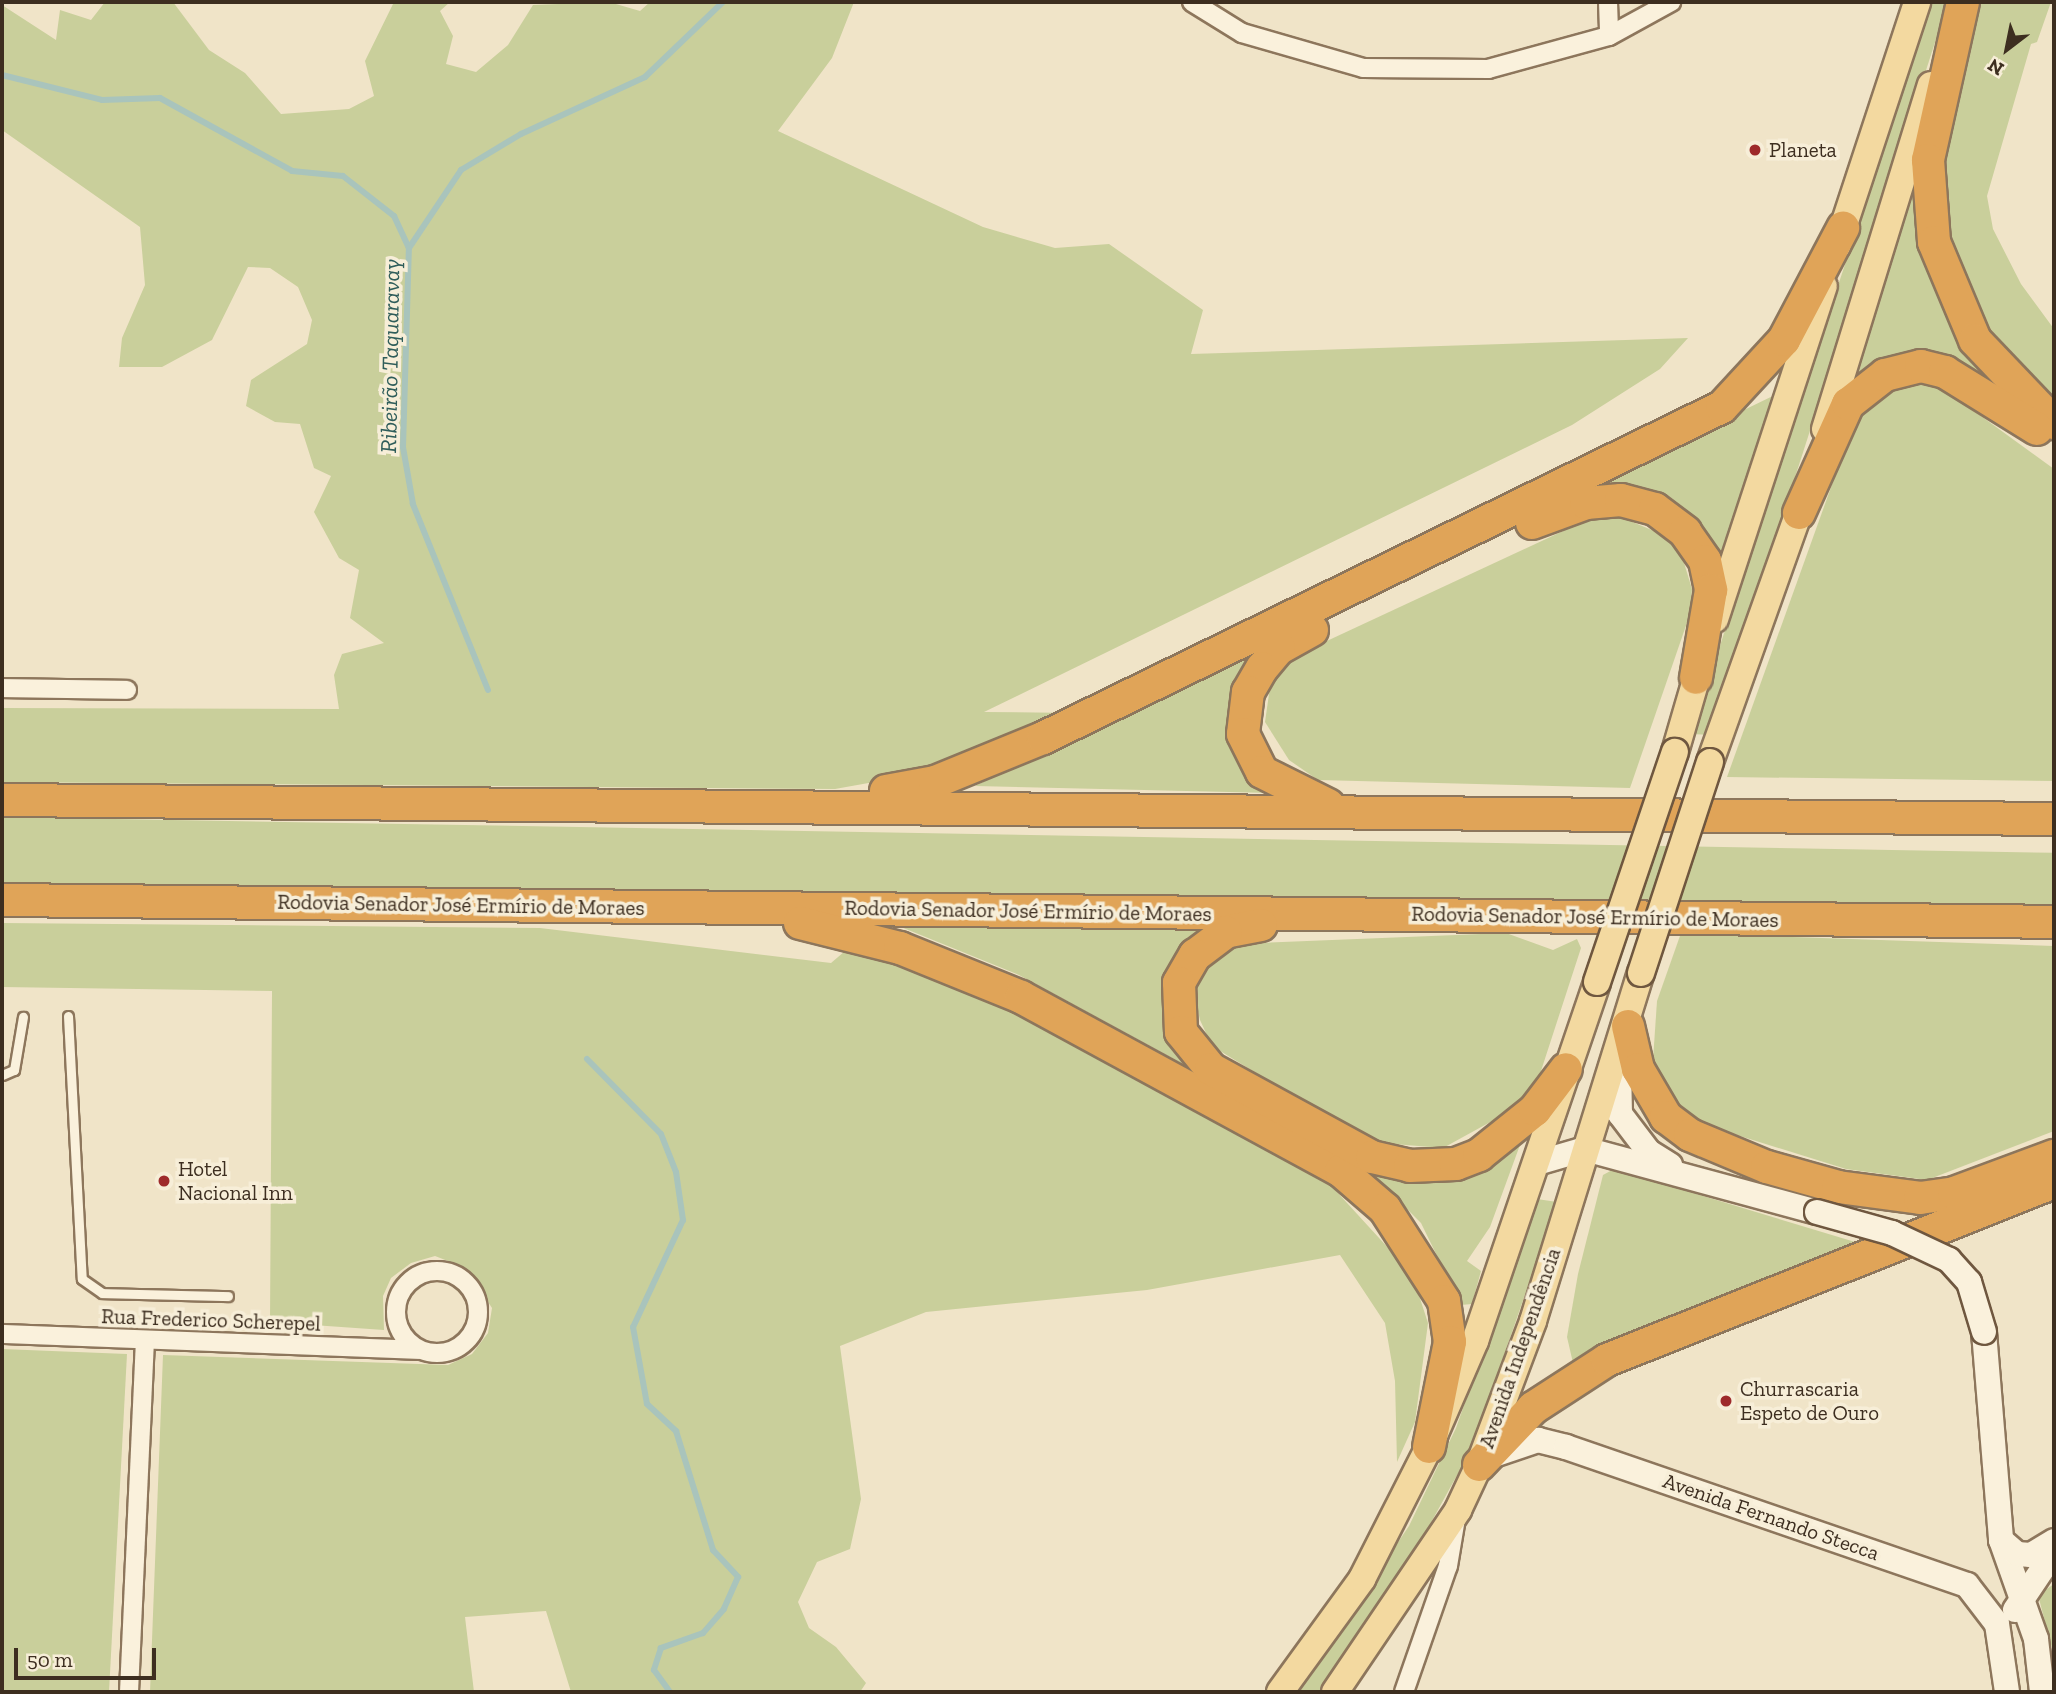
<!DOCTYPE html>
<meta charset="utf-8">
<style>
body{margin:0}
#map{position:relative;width:2056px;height:1694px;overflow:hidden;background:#f0e4c8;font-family:"Zilla Slab",serif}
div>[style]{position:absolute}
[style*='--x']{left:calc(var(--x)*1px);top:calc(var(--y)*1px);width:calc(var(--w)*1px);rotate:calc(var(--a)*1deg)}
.green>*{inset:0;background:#c9cf9b;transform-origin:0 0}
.stream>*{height:6px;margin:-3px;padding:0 3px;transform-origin:3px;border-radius:3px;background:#a9c4bc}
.roads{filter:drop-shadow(2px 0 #8d765c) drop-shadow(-2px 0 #8d765c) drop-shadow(0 2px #8d765c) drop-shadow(0 -2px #8d765c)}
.lane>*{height:9px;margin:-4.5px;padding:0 4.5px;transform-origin:4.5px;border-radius:4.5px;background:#faf1dc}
.street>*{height:18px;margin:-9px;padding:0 9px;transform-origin:9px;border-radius:9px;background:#faf1dc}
.street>.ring{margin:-9px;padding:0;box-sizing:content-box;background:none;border:18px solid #faf1dc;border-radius:50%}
.secondary>*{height:24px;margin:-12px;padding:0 12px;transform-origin:12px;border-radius:12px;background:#faf1dc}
.primary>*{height:26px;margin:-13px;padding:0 13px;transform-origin:13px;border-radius:13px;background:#f3d9a0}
.highway>*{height:32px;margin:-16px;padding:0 16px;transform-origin:16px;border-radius:16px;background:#e0a458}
.bridges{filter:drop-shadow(2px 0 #6f573f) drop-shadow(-2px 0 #6f573f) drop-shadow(0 2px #6f573f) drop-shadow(0 -2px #6f573f)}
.secondary-bridge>*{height:24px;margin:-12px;padding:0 12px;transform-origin:12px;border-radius:12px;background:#faf1dc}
.primary-bridge>*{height:26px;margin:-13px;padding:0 13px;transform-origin:13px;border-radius:13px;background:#f3d9a0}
.dots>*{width:19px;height:19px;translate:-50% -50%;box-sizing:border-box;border:4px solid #f7eed8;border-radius:50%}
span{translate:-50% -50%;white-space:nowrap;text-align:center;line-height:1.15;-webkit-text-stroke:7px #f7eed8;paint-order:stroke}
.poi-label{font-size:21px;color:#3d2e20}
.left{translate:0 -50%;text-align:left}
.street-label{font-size:21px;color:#3d2e20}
.water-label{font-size:23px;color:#2f5d5a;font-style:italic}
.frame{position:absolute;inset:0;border:4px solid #3d2e20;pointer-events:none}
.north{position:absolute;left:1972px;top:14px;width:70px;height:70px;-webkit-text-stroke:5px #f7eed8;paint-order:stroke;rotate:212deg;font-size:19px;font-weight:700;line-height:28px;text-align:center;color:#3d2e20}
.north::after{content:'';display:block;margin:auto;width:24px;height:32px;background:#3d2e20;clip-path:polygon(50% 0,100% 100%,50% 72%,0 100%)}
.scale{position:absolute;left:14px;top:1648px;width:142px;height:32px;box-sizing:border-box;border:4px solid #3d2e20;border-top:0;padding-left:9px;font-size:21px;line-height:24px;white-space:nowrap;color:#3d2e20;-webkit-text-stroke:5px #f7eed8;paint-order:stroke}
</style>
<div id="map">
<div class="green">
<i style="clip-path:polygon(105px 2px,173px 2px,209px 50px,245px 73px,281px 114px,349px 109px,374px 96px,365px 61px,394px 2px,450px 2px,440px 11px,453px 36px,446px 64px,476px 72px,508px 45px,533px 5px,609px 2px,640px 11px,650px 2px,854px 2px,832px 58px,778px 131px,983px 227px,1055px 248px,1109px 244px,1203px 310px,1191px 354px,1688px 338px,1660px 369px,1572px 425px,984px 712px,1076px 713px,913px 775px,835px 789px,2px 782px,2px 708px,339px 709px,334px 675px,342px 654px,384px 643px,350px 618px,359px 570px,339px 558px,314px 512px,331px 476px,314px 468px,300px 424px,275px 422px,246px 406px,251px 380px,307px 344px,312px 320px,298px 287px,270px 268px,248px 267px,212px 340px,162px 367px,119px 367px,122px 338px,145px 285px,140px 227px,2px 130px,2px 5px,56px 40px,60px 10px,91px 20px)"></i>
<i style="clip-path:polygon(1931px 2px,1948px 2px,1712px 735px,1691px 734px)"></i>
<i style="clip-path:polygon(1977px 2px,2051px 2px,2037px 42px,2031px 44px,1987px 196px,1993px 229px,2021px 284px,2054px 329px,2054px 402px,1987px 338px,1943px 225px,1940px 151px)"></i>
<i style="clip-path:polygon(1915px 179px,2006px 390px,1954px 368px,1852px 393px)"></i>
<i style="clip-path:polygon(1911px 382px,1931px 382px,1952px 395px,2054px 469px,2054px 781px,1727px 777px,1853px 426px,1870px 397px)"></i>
<i style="clip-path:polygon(1781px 392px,1724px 583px,1690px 522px,1548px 505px)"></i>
<i style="clip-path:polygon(1606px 511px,1659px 533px,1681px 553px,1692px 589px,1690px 614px,1630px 788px,1318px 780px,1289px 760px,1265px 722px,1271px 680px,1286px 660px)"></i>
<i style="clip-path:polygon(1288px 631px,1243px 683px,1275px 793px,975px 786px)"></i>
<i style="left:2px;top:817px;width:2052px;height:67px;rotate:1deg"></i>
<i style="clip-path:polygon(2px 923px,540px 928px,831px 963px,851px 946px,1013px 1007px,1326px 1180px,1412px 1274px,1428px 1323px,1415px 1422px,1397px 1462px,1395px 1381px,1385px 1323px,1340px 1255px,1147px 1290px,926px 1312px,840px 1346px,861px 1499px,850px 1549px,817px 1562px,798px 1602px,809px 1628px,836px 1647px,866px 1683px,860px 1692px,571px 1692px,546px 1611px,465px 1617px,474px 1692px,150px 1692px,163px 1355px,448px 1365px,472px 1354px,488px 1333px,492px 1308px,466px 1268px,435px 1256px,411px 1263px,391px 1278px,383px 1296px,384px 1330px,270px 1322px,272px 991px,2px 987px)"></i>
<i style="clip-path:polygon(896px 925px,1208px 928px,1180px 953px,1171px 979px,1218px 1083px,1019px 975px)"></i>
<i style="clip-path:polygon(1506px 933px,1553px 950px,1577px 939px,1581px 948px,1540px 1074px,1514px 1109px,1443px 1148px,1369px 1142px,1212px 1046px,1200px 1020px,1194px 993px,1203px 973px,1235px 944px)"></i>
<i style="clip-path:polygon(1681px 933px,2054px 946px,2054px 1131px,1927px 1180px,1846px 1169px,1689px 1120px,1664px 1088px,1653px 1060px,1657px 1001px)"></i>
<i style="clip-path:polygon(1524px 1134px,1490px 1227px,1467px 1261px,1481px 1271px,1472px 1304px,1461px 1305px,1421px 1223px,1365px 1167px,1403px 1171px)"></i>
<i style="clip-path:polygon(1614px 1169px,1865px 1245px,1573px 1363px,1567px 1337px,1578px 1274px,1603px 1175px)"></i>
<i style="clip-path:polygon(1537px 1199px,1557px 1202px,1472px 1448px,1390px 1597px,1321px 1692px,1297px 1692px,1409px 1526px,1456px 1428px)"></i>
<i style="clip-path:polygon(2px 1349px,127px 1354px,109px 1692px,2px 1692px)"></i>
<i style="clip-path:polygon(2054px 1584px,2054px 1656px,2038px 1595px)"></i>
</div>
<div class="stream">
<i style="--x:2;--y:75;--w:103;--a:14"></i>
<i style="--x:102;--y:100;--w:58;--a:-2"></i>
<i style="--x:160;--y:98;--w:151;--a:28.9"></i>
<i style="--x:292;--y:171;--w:51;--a:5.6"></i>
<i style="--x:343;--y:176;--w:65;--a:38.1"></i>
<i style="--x:394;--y:216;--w:35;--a:65"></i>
<i style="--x:488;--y:690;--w:201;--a:-112"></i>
<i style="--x:413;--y:504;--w:58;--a:-100"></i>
<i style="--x:403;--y:447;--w:199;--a:-88.3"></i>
<i style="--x:409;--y:248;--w:94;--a:-56.3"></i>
<i style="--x:461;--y:170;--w:70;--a:-31"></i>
<i style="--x:521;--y:134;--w:136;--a:-24.7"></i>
<i style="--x:645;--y:77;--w:108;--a:-43.9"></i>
<i style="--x:587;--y:1059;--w:105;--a:45.4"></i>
<i style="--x:661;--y:1134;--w:41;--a:68.5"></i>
<i style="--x:676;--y:1172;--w:49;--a:81.7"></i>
<i style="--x:683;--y:1220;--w:118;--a:115"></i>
<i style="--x:633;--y:1327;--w:78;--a:79.7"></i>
<i style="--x:647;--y:1404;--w:40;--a:43"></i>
<i style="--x:676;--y:1431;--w:125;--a:72.7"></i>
<i style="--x:713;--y:1550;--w:37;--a:47"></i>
<i style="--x:738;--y:1577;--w:35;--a:114"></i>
<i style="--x:724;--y:1609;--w:32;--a:131"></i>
<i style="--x:703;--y:1633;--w:45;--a:160.3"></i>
<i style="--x:661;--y:1648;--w:23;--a:108"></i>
<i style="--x:654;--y:1670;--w:27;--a:54"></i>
</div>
<div class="roads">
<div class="lane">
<i style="--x:68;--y:1016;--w:263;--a:87"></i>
<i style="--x:82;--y:1279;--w:24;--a:35"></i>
<i style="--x:102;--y:1293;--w:126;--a:1.4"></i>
<i style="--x:2;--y:1075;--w:13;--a:-23"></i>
<i style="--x:14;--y:1070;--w:54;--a:-80.4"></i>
</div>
<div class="street">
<i style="--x:1192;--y:2;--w:59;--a:31.8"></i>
<i style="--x:1242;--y:33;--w:126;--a:16.1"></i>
<i style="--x:1363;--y:68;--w:125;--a:0.5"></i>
<i style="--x:1488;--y:69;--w:125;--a:-15.3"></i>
<i style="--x:1609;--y:36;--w:71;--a:-28.7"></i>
<i style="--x:1608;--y:2;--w:34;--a:88"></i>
<i style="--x:2;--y:688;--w:125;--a:0.9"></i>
<i class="ring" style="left:396px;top:1271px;width:64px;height:64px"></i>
<i style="--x:2;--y:1334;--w:417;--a:2.2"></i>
<i style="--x:129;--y:1692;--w:351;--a:-87.4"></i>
<i style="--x:1404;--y:1692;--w:133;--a:-70.8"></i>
<i style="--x:1448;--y:1566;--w:49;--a:-80.5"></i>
</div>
<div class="secondary">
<i style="--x:1619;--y:1067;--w:47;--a:88.8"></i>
<i style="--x:1620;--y:1114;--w:48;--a:52.7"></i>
<i style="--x:1649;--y:1152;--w:25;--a:32"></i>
<i style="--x:1537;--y:1163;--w:50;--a:-16.3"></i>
<i style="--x:1585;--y:1149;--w:240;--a:15.2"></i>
<i style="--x:1984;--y:1332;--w:209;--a:85.3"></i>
<i style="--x:2001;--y:1540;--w:105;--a:70.5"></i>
<i style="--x:2036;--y:1639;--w:53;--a:83.5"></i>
<i style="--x:1491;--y:1456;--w:50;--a:-18.8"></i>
<i style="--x:1538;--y:1440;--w:29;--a:14"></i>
<i style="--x:1566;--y:1447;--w:424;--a:19"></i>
<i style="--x:1967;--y:1585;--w:49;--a:52.4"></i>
<i style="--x:1997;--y:1624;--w:69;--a:81.6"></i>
<i style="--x:2001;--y:1540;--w:21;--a:41"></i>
<i style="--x:2017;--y:1554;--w:14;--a:4"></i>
<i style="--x:2031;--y:1555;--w:27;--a:-31"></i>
<i style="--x:2015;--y:1610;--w:70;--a:-56.1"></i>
</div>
<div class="primary">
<i style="--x:1837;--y:246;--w:257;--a:-71.8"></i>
<i style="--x:1825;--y:429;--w:360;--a:-72.9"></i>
<i style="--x:1715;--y:619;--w:350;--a:-71.9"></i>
<i style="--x:1675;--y:752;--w:97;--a:-73.8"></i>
<i style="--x:1710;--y:762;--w:286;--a:-70.4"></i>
<i style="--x:1280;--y:1692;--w:140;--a:-54"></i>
<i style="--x:1362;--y:1579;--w:148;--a:-63.1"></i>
<i style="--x:1429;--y:1447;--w:116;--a:-66.5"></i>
<i style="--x:1475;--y:1341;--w:379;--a:-71.2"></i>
<i style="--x:1335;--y:1692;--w:220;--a:-55.9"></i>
<i style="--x:1458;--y:1510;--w:50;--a:-65"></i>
<i style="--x:1479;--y:1465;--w:154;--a:-69.4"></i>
<i style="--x:1533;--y:1321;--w:364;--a:-72.8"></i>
</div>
<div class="highway">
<i style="--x:1963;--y:2;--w:162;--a:102.5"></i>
<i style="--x:1928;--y:160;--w:82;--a:85.8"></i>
<i style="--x:1934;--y:242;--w:106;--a:67.3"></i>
<i style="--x:1975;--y:340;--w:115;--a:46.4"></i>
<i style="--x:1799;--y:513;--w:120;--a:-65.8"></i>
<i style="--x:1848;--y:404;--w:47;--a:-38.1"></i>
<i style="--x:1885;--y:375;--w:37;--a:-14"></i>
<i style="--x:1921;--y:366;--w:25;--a:14"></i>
<i style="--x:1945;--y:372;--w:108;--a:31.8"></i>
<i style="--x:1532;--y:523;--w:58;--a:-20.3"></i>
<i style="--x:1586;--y:503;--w:35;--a:-5"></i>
<i style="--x:1621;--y:500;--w:35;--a:15"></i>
<i style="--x:1655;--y:509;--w:38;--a:37"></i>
<i style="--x:1685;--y:532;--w:35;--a:55"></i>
<i style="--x:1705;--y:561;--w:30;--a:78"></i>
<i style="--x:1711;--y:590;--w:89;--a:99.7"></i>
<i style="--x:1312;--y:630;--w:38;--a:151"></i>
<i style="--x:1279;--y:648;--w:26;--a:130"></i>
<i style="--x:1262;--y:668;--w:28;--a:120"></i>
<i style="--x:1248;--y:692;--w:42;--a:96.8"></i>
<i style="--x:1243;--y:734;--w:42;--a:63.4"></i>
<i style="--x:1262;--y:772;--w:74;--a:26.6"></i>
<i style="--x:886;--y:791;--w:50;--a:-10.4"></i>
<i style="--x:935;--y:782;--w:117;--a:-22.2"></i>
<i style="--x:1043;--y:738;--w:755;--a:-25.99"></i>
<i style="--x:1722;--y:407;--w:91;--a:-47.2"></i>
<i style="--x:1784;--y:340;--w:127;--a:-62.2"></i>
<i style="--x:2;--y:800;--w:2052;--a:0.53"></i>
<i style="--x:2;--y:900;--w:2052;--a:0.61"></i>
<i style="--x:800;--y:923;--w:103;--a:14"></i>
<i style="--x:900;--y:948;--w:131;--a:22"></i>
<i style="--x:1021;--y:997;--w:364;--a:28.5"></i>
<i style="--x:1341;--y:1171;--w:58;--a:40.8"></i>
<i style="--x:1385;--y:1209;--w:109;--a:57.3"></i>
<i style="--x:1444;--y:1301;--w:41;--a:81.7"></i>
<i style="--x:1450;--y:1342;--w:107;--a:101.3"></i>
<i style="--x:1261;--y:925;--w:36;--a:169"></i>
<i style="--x:1226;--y:932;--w:39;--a:143"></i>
<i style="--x:1195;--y:955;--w:32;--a:120"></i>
<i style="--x:1179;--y:983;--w:49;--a:87.7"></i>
<i style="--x:1181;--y:1032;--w:48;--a:51"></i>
<i style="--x:1211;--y:1069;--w:183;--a:28.7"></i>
<i style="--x:1372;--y:1157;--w:39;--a:13"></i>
<i style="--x:1410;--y:1166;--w:46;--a:-2.5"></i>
<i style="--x:1456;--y:1164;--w:25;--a:-21"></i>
<i style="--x:1479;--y:1155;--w:72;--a:-38.8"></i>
<i style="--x:1535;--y:1110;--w:51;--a:-52.9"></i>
<i style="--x:1628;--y:1026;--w:44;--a:76.9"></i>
<i style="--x:1638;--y:1069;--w:56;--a:59.7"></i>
<i style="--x:1666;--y:1117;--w:30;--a:37"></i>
<i style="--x:1690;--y:1135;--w:83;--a:22.6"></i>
<i style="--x:1767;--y:1167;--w:74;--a:15.7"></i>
<i style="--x:1838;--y:1187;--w:83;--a:7.6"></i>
<i style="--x:1920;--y:1198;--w:34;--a:-8"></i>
<i style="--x:1954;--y:1193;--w:107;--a:-20.3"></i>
<i style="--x:1479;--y:1465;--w:79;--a:-46.5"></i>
<i style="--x:1533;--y:1408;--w:88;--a:-33"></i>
<i style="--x:1607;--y:1360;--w:481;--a:-21.7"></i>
</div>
</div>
<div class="bridges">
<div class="secondary-bridge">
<i style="--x:1817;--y:1212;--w:78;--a:15.6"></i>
<i style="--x:1892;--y:1233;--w:63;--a:25.3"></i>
<i style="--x:1949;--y:1260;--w:30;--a:48"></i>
<i style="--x:1969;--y:1282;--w:52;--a:73.3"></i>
</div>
<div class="primary-bridge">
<i style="--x:1641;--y:973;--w:222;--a:-71.9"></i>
<i style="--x:1597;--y:982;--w:243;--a:-71.3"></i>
</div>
</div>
<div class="dots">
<i style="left:1755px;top:150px;background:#9e2a2b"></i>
<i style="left:164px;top:1181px;background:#9e2a2b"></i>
<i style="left:1726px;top:1401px;background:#9e2a2b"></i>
</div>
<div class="poi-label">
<span class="left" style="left:1769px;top:150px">Planeta</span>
<span class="left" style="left:178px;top:1181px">Hotel<br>Nacional Inn</span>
<span class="left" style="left:1740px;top:1401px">Churrascaria<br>Espeto de Ouro</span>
</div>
<div class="street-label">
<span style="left:461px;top:905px;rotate:1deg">Rodovia Senador José Ermírio de Moraes</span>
<span style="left:1028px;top:911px;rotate:1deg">Rodovia Senador José Ermírio de Moraes</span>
<span style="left:1595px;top:917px;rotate:1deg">Rodovia Senador José Ermírio de Moraes</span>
<span style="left:211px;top:1320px;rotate:2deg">Rua Frederico Scherepel</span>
<span style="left:1520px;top:1348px;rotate:-71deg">Avenida Independência</span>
<span style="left:1771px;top:1517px;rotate:19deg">Avenida Fernando Stecca</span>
</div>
<div class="water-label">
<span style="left:390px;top:356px;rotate:-89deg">Ribeirão Taquaravay</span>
</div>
<div class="frame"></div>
<div class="north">N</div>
<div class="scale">50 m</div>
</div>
